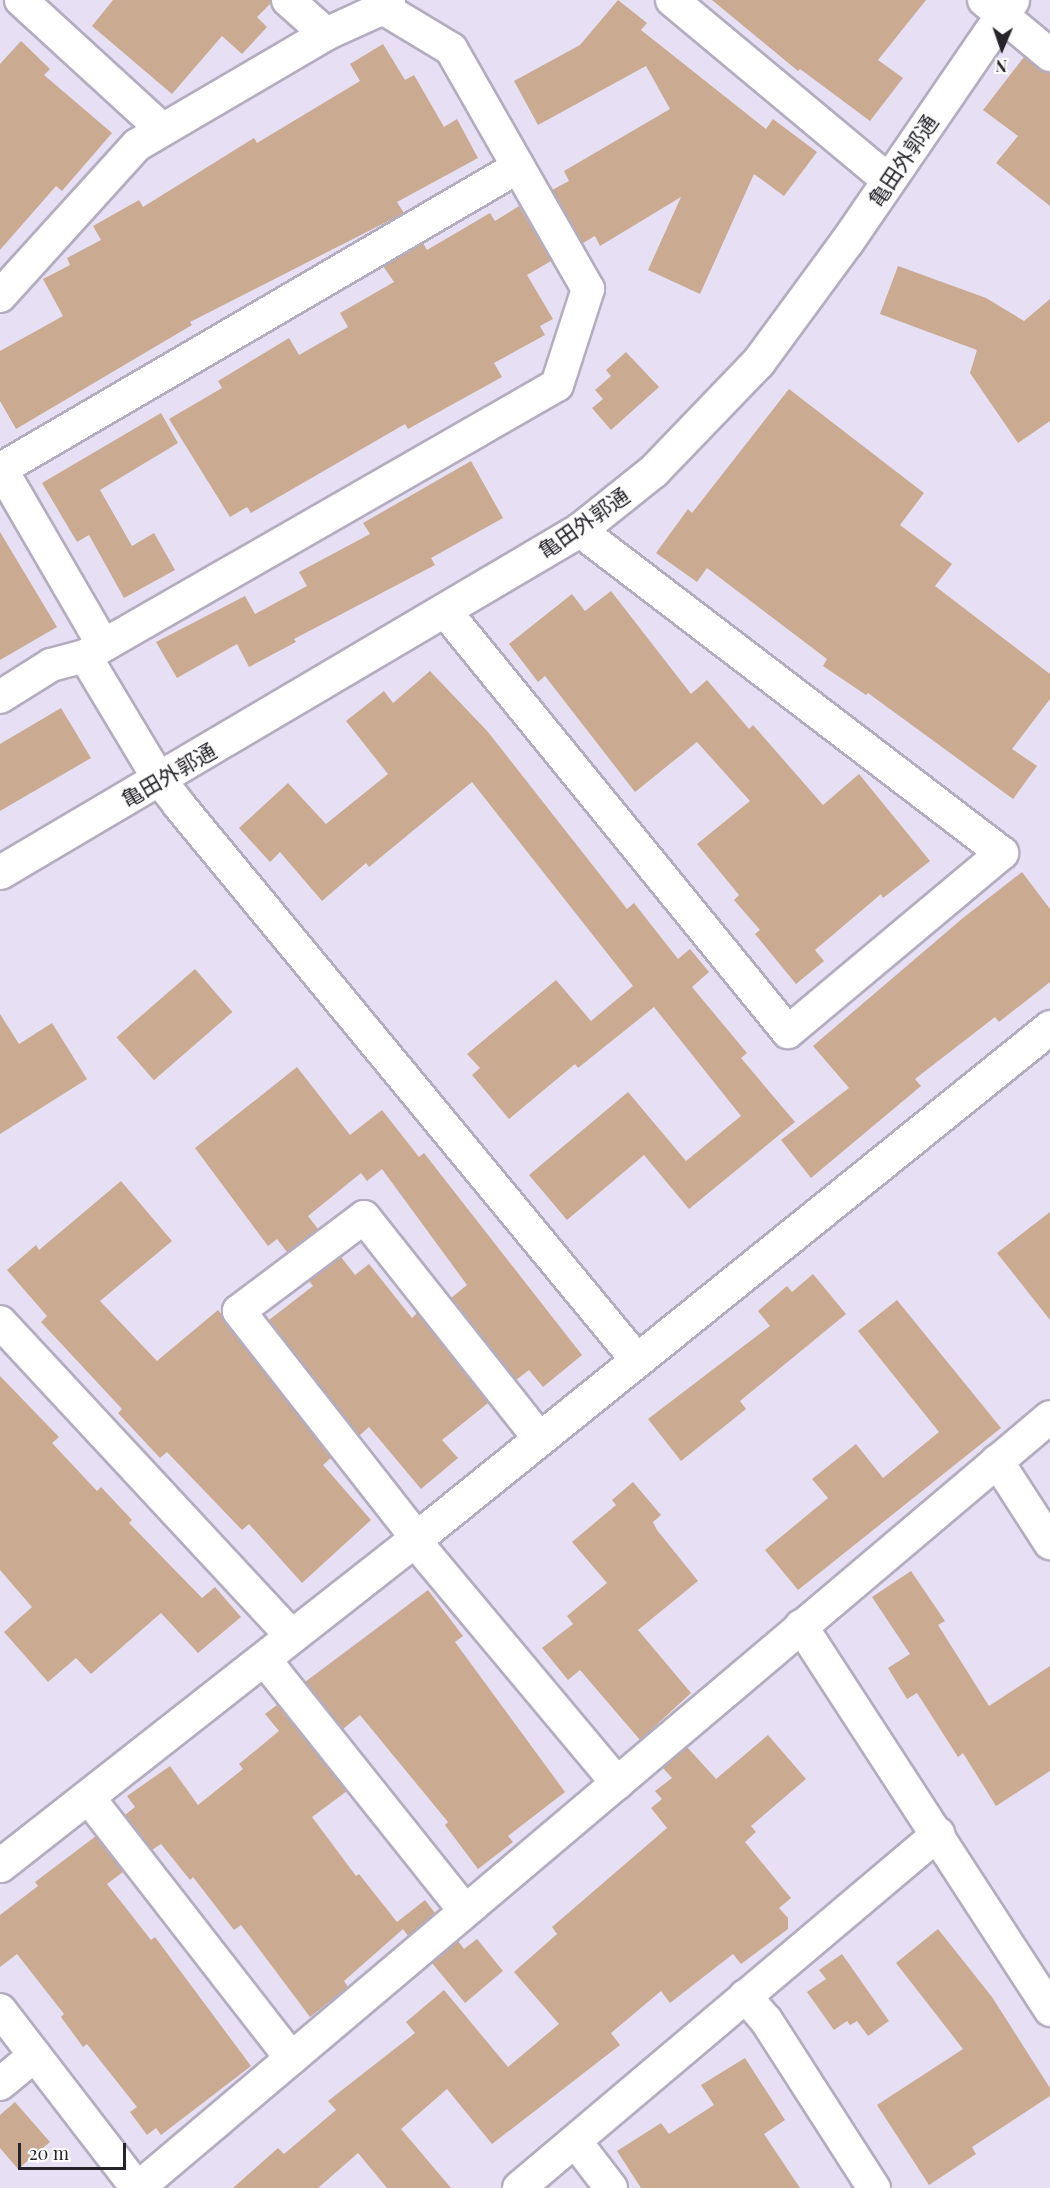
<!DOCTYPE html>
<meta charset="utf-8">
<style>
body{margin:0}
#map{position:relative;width:1050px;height:2188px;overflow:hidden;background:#e7e0f4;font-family:"Playfair Display","Noto Sans JP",serif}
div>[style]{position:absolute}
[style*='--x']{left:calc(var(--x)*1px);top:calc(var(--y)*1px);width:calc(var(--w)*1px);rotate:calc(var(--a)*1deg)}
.building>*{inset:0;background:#caaa91;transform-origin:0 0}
.roads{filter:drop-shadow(2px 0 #b4acbf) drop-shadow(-2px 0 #b4acbf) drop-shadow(0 2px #b4acbf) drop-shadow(0 -2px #b4acbf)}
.street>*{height:32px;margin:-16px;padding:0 16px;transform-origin:16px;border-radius:16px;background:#fff}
.secondary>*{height:33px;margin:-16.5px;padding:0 16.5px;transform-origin:16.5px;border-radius:16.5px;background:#fff}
span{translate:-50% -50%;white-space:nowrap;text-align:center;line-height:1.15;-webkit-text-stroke:4.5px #fff;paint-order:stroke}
.street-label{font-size:21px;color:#26232a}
.north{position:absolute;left:972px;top:18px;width:60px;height:60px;-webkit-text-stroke:4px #fff;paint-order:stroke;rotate:182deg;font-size:16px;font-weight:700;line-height:24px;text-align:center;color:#26232a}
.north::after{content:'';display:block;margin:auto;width:21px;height:27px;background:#26232a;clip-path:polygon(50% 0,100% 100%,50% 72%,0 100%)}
.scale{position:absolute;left:18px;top:2143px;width:108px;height:27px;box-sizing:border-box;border:3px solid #26232a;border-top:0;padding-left:8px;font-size:18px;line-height:21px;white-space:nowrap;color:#26232a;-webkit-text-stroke:4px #fff;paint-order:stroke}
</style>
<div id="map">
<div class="building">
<i style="clip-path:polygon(113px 0,271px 0,271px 3px,257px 17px,267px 27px,242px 54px,222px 36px,172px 94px,92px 26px)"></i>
<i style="clip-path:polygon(618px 0,647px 23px,641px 30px,766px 129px,773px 119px,817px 152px,784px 196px,754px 174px,700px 294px,648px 270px,681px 197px,600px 246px,595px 236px,583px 243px,552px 190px,569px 181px,564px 171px,670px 109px,646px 66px,538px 125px,514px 81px,580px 45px)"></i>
<i style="clip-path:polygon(712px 0,926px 0,878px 60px,903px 78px,870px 121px,800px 69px,798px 71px)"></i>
<i style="clip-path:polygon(21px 41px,50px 69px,44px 75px,112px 133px,62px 191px,56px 186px,0 250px,0 64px)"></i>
<i style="clip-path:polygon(383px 44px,405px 80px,414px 75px,444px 127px,457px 119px,478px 158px,397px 202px,404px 213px,190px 322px,192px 325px,16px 429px,0 401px,0 351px,63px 316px,43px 279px,70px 265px,67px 258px,101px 240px,93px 226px,139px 200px,143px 207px,254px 138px,257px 143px,360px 81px,350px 64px)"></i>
<i style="clip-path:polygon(1024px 57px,1050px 73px,1050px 206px,996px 163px,1018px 136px,983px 110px)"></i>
<i style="clip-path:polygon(519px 206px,551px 261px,527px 275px,553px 319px,540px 326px,545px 335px,494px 363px,502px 377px,408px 429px,405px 424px,251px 513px,247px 507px,230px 517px,169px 419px,222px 388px,218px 381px,289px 338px,299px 355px,348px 327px,340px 313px,394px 282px,383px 266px,423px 243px,427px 250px,490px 213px,495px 221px)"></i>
<i style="clip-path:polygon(898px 266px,986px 298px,1024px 321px,1050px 299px,1050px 421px,1018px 443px,970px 373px,977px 350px,880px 314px)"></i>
<i style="clip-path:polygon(626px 352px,659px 387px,611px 430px,592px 408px,603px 399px,595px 390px,611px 376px,606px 370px)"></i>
<i style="clip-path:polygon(789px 389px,924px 493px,900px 525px,952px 564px,935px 586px,1050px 674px,1050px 699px,1012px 749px,1037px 766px,1013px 799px,868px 693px,866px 695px,823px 666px,827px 659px,707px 568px,697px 582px,656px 553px,688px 509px,692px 513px)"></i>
<i style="clip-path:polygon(161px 413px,178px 443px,100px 490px,132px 546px,154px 533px,175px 570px,124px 598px,89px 535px,77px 542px,42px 483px)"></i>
<i style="clip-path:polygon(471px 461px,503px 518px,431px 558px,435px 565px,294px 639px,296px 642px,249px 667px,237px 644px,177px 678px,156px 642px,245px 596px,255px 614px,307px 586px,299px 572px,370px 534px,363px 523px)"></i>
<i style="clip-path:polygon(0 532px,57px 627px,0 660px)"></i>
<i style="clip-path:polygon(611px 591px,691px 694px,707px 680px,749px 729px,753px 725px,823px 805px,859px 774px,930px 861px,883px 898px,881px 894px,815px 950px,824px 961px,796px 984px,755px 934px,760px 930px,734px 900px,739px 895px,697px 844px,750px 801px,697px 742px,635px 792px,545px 676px,538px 682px,509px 644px,572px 594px,585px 611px)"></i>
<i style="clip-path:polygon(430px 671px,488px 732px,627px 909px,634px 903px,678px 959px,690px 949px,709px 972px,692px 987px,747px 1053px,741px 1058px,795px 1122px,689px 1209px,644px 1155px,567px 1220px,529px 1175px,628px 1092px,686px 1161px,741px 1116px,654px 1007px,578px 1068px,575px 1064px,509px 1119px,472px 1075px,480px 1068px,467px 1054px,556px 980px,591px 1021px,633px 986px,472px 782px,369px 867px,366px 863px,322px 901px,280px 852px,270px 862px,239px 828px,288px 783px,326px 824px,388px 774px,346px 721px,384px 691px,393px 703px)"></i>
<i style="clip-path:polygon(61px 708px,91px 758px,0 811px,0 744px)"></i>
<i style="clip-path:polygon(1022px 872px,1050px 909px,1050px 982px,999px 1022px,995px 1017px,915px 1079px,921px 1086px,811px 1178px,781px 1140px,849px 1088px,813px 1046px,963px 918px)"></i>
<i style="left:195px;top:969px;width:57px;height:104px;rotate:49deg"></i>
<i style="clip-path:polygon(0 1014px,19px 1044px,52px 1023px,87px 1079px,0 1134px)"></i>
<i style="clip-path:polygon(297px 1067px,350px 1135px,382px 1110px,419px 1157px,424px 1153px,582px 1355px,543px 1387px,529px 1370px,516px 1380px,451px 1298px,467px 1285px,382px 1169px,367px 1181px,361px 1173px,308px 1216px,318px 1229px,287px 1252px,277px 1239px,268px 1246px,195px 1148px)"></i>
<i style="clip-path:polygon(121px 1181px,172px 1241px,100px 1301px,157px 1361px,218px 1310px,331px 1458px,323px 1465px,371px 1520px,302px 1583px,249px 1524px,242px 1530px,167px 1452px,160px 1458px,118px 1413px,122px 1409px,41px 1322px,47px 1316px,7px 1270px,36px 1245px,39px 1250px)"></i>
<i style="clip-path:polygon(1050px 1212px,1050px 1320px,997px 1253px)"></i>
<i style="clip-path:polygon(341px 1257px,355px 1275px,369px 1264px,412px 1318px,417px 1313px,488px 1403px,442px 1440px,458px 1458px,421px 1489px,369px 1427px,359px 1436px,269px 1320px,313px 1286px,309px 1281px)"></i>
<i style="clip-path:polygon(813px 1274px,846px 1314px,740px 1401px,746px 1409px,681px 1461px,648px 1419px,770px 1326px,758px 1311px,787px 1286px,792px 1292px)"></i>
<i style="clip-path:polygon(897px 1300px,1001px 1428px,798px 1590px,765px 1550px,828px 1498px,812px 1479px,856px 1444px,883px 1478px,939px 1432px,858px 1331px)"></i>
<i style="clip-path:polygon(0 1376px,59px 1437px,52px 1443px,97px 1491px,101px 1487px,132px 1520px,129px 1523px,202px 1598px,215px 1587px,241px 1617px,198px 1653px,161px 1613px,91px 1674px,76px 1658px,48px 1682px,4px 1632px,32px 1607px,0 1570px)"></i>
<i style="clip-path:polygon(633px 1482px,661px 1515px,653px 1522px,657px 1530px,698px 1581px,638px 1630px,691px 1693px,640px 1740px,580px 1670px,568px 1680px,542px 1648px,573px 1624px,567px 1616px,607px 1583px,572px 1542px,616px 1505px,612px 1500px)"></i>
<i style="clip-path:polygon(911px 1571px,945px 1621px,938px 1625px,989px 1706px,1050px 1666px,1050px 1771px,996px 1806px,963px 1753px,958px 1757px,917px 1693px,907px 1699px,888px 1668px,910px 1654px,872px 1597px)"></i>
<i style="clip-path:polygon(428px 1590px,463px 1636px,455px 1642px,565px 1792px,508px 1836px,513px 1842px,478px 1869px,445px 1825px,448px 1822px,360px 1715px,343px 1729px,305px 1682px)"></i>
<i style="clip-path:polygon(277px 1705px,347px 1791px,312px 1817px,356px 1876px,359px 1874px,397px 1922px,425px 1900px,435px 1913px,408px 1936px,403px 1929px,344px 1981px,348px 1987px,310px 2017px,241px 1925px,234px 1930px,193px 1877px,190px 1880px,161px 1844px,152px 1850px,125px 1815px,135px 1807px,127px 1796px,170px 1766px,198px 1805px,243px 1769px,239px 1764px,279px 1731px,265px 1714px)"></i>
<i style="clip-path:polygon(768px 1735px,806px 1779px,751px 1826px,756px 1832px,745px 1842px,791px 1898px,779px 1908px,788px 1918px,788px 1929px,741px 1964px,733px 1954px,670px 2003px,661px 1991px,611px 2033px,620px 2045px,492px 2144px,447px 2089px,401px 2129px,451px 2188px,387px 2188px,358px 2153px,318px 2188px,233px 2188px,278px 2148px,284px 2154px,336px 2110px,328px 2101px,415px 2033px,406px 2022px,444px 1990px,508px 2067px,559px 2024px,514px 1972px,557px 1934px,552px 1927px,667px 1828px,651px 1808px,662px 1799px,655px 1791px,672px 1778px,663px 1768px,687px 1747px,716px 1779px)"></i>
<i style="clip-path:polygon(96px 1836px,123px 1872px,107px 1884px,151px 1940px,155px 1937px,251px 2066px,161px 2135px,156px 2128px,147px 2135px,130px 2112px,137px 2107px,87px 2044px,83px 2047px,61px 2017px,64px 2014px,17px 1954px,0 1967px,0 1915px,38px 1886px,35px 1882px)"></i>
<i style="clip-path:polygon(938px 1929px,992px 1997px,1050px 2088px,1050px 2096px,972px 2147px,976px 2154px,929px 2185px,877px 2105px,963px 2049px,896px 1963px)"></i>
<i style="clip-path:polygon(477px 1939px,503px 1971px,465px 2003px,432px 1963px,458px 1941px,464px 1949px)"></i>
<i style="clip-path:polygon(842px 1954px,889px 2021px,868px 2036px,857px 2021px,850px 2025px,847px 2021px,834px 2030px,807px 1992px,826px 1979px,819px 1970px)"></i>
<i style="clip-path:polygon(745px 2058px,785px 2120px,764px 2134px,800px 2188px,641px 2188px,617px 2151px,661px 2123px,669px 2134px,714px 2105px,701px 2085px)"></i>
<i style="clip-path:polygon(15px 2102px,50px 2142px,18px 2169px,0 2148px,0 2115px)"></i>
</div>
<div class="roads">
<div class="street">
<i style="--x:21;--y:0;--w:191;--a:42.5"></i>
<i style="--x:288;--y:0;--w:51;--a:41.8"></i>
<i style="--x:672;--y:0;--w:281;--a:39.8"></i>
<i style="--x:984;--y:0;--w:86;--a:39.8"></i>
<i style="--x:0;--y:296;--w:204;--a:-47.8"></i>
<i style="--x:137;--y:145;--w:219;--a:-30.4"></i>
<i style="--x:326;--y:34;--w:63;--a:-24.5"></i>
<i style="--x:383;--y:8;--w:10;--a:-53"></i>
<i style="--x:0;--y:467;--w:206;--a:59.9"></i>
<i style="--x:1;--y:469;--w:599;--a:-30.29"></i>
<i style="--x:445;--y:611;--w:543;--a:50.83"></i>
<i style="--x:788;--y:1032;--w:279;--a:-39.9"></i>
<i style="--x:1002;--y:853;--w:532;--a:-142.63"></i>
<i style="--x:85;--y:656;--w:144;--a:59"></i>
<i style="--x:159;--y:779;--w:33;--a:52"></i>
<i style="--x:179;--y:805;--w:720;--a:50.47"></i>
<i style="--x:0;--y:697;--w:60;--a:-32.1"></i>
<i style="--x:51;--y:665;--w:35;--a:-15"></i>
<i style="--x:85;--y:656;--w:544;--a:-29.86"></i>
<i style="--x:557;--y:385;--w:101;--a:-72.1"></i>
<i style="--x:588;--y:289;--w:276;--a:-119.7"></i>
<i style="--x:451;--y:49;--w:79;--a:-148.9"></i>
<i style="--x:0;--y:1322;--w:427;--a:47.1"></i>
<i style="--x:997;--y:1461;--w:98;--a:57.1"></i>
<i style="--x:416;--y:1537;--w:287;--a:-128.1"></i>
<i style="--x:239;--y:1311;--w:156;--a:-36.9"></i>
<i style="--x:364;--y:1217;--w:282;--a:51.6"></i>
<i style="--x:414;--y:1540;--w:317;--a:50.1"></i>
<i style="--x:801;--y:1626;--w:458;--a:57"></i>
<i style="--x:264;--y:1659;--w:322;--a:51.4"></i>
<i style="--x:88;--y:1797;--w:331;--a:52.1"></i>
<i style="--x:745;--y:1996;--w:32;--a:49"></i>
<i style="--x:766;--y:2020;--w:200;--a:57.3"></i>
<i style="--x:0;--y:2010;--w:225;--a:52.4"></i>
<i style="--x:0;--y:2084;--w:45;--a:-39.6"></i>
<i style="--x:575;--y:2141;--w:59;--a:52.5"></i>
<i style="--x:138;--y:2188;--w:1194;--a:-40.21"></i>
<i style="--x:519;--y:2188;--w:549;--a:-40.19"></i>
</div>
<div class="secondary">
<i style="--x:0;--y:872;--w:672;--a:-30.57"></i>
<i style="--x:579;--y:530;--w:95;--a:-38.6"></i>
<i style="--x:653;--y:471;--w:151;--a:-46.1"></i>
<i style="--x:758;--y:362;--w:150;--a:-53.7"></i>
<i style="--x:847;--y:241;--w:292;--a:-55.6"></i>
<i style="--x:0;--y:1865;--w:526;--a:-38.13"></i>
<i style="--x:414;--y:1540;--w:817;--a:-38.89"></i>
</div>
</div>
<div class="street-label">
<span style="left:902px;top:160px;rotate:-56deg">亀田外郭通</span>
<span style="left:583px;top:522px;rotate:-35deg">亀田外郭通</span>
<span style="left:168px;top:774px;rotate:-30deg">亀田外郭通</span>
</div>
<div class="north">N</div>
<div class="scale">20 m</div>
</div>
